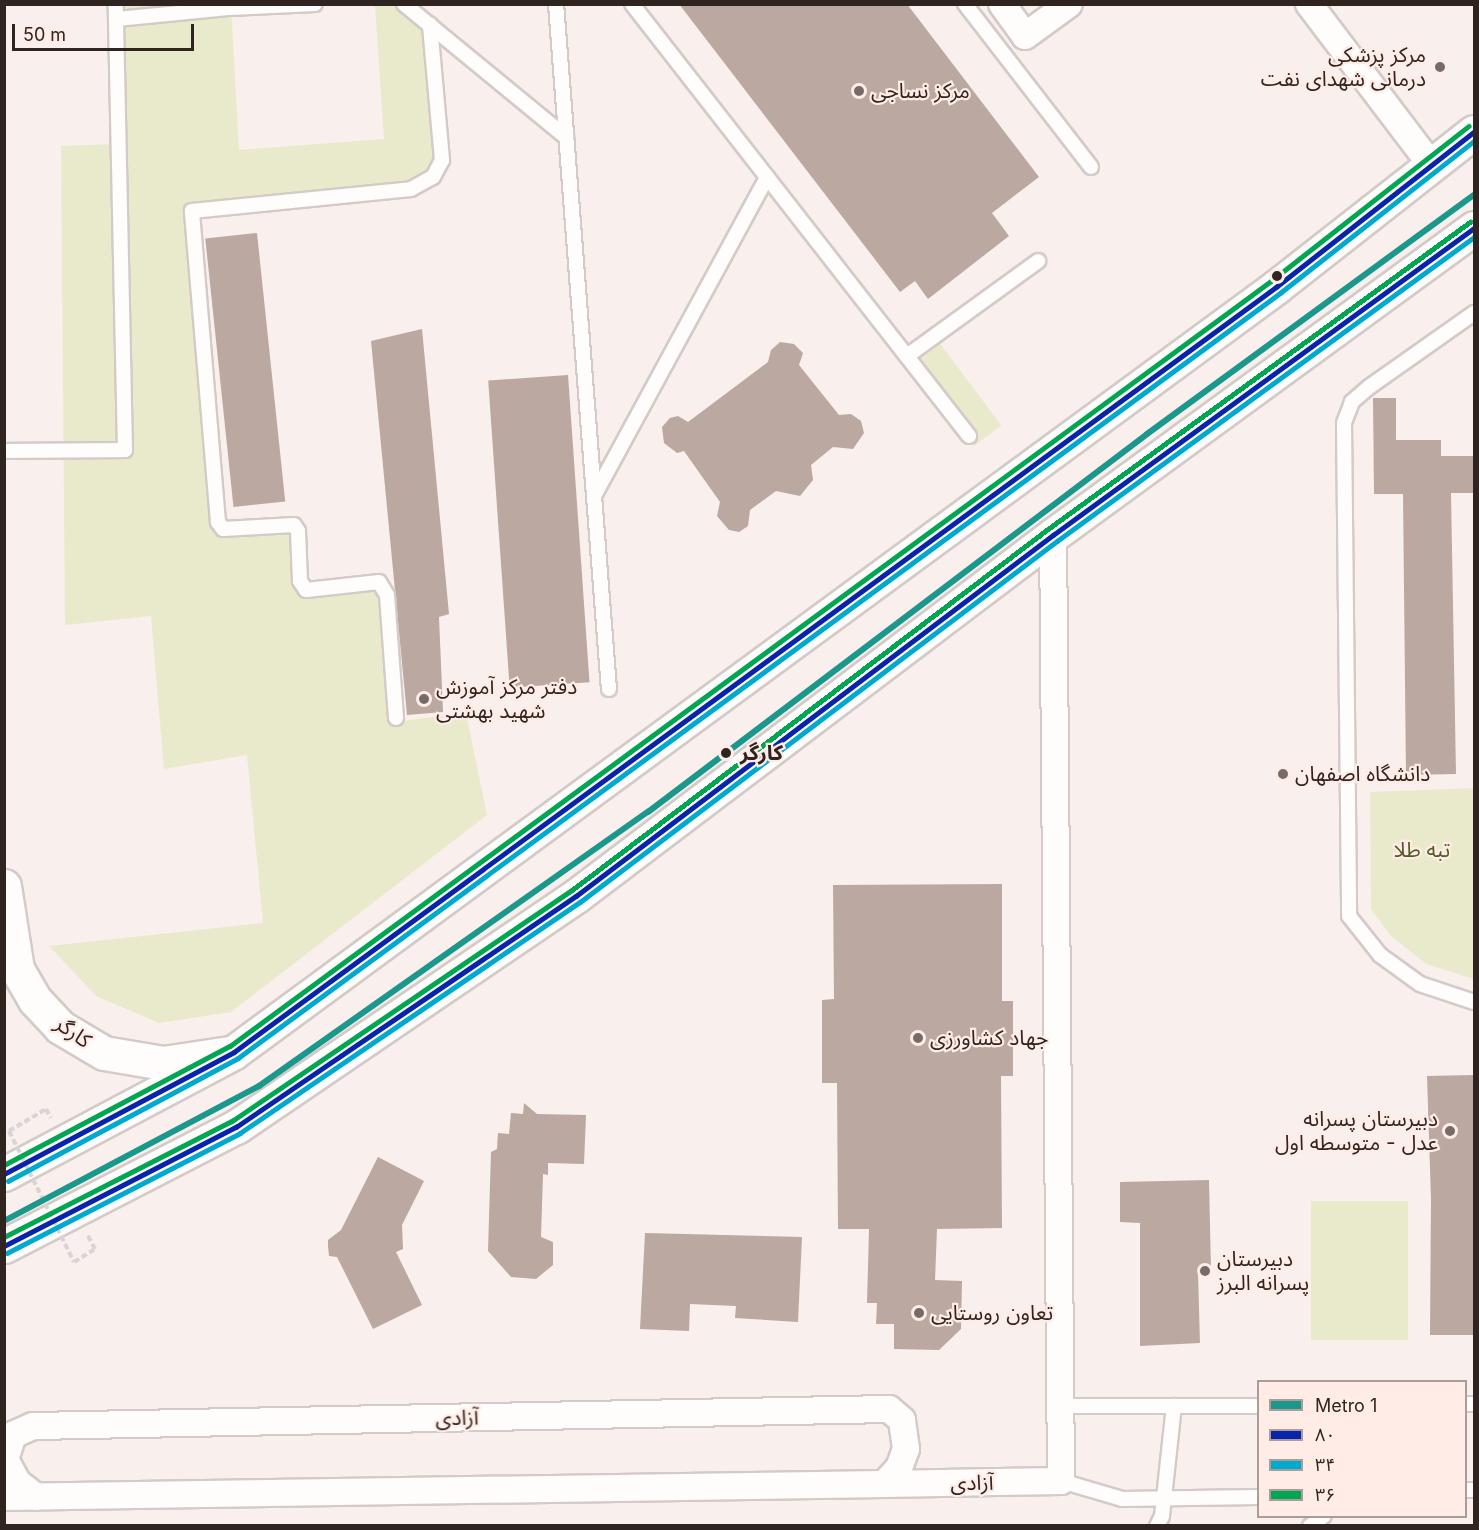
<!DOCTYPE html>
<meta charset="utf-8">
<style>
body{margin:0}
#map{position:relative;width:1479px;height:1530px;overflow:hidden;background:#f9efec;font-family:Inter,"Noto Sans Arabic",sans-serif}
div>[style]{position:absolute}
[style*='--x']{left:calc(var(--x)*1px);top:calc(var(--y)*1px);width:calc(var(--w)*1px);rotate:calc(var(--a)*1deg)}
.green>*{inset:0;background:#e9eacc;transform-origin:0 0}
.building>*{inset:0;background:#baa8a1;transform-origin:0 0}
.path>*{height:4px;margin-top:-2px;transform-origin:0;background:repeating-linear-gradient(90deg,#d8d5d4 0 6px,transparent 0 9px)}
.roads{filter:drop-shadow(2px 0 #d4cac7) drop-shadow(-2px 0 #d4cac7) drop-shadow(0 2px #d4cac7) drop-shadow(0 -2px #d4cac7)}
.service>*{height:14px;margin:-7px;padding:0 7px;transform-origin:7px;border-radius:7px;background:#fefdfc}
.minor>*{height:26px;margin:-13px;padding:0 13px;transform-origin:13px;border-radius:13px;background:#fefdfc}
.secondary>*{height:33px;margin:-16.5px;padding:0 16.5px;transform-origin:16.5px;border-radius:16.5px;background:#fefdfc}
.primary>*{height:33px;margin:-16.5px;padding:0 16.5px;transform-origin:16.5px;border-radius:16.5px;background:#fefdfc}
.path-bridge>*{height:4px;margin-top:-2px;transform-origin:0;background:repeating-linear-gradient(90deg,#d8d5d4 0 6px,transparent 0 9px)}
.bus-1>*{height:4.5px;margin:-2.25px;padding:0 2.25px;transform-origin:2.25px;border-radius:2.25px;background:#0924aa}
.bus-2>*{height:4.5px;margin:-2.25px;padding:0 2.25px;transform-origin:2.25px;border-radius:2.25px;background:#00a9ce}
.bus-3>*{height:4.5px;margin:-2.25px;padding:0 2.25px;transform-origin:2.25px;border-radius:2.25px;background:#00a651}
.metro-1>*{height:6px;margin:-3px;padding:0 3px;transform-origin:3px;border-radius:3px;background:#1a988c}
.dots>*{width:16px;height:16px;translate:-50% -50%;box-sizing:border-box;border:3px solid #ffece6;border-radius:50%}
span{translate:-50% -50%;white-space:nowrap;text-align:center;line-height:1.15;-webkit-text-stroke:4.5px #ffece6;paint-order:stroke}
.poi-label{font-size:21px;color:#2f2420}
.right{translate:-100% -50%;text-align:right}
.left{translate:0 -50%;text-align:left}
.stop-label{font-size:21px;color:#2f2420;font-weight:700}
.park-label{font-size:21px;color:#545c21}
.street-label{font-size:21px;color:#2f2420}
.frame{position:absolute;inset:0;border:6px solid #2f2420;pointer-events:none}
.legend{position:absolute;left:1257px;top:1380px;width:210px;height:138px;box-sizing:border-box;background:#ffece6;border:2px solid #ac9c97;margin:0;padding:8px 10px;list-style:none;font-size:18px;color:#2f2420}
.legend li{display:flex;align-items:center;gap:12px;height:30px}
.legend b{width:30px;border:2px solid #ac9c97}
.scale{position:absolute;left:12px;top:24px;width:182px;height:27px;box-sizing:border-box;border:3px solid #2f2420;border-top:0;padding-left:8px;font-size:18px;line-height:21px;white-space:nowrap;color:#2f2420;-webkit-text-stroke:4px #ffece6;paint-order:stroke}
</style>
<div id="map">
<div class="green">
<i style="clip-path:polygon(113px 5px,231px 5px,239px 150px,384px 139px,375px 5px,407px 5px,427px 22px,437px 170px,408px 188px,191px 209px,221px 528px,298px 521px,304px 585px,386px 577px,400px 721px,466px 713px,487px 815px,231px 1012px,159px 1023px,96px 996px,49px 946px,263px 923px,247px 755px,164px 769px,151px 616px,65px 625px,61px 146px,117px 144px)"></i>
<i style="left:934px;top:336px;width:112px;height:34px;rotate:53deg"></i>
<i style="clip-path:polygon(1474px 788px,1474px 979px,1426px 964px,1390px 935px,1371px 909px,1370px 792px)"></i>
<i style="left:1311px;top:1201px;width:97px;height:139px"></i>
</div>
<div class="building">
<i style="clip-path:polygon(679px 4px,907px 4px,1039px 177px,992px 213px,1009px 236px,928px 299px,915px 281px,900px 292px)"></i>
<i style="left:257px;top:233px;width:270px;height:52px;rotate:84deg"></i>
<i style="clip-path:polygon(422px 329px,449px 614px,439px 617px,443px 712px,407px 715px,371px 341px)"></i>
<i style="clip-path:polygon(780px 342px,794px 344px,803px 353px,799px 365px,839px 415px,851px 414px,861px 421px,864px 433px,853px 449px,833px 447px,811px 465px,813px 480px,800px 496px,776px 491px,750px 510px,748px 526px,739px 532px,729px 530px,717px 516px,720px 502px,684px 451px,677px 453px,664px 443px,662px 427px,670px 418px,678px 416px,688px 422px,768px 362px,771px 350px)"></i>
<i style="left:568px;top:375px;width:308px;height:80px;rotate:86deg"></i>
<i style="clip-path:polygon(1373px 398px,1396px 398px,1396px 440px,1441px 440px,1441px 456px,1474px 456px,1474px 493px,1451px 493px,1456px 774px,1406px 775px,1403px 494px,1374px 494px)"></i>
<i style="clip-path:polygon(1002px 884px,1002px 1001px,1013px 1001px,1013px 1076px,1001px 1076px,1002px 1228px,937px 1229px,935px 1280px,962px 1281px,961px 1329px,939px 1350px,894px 1349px,894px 1324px,876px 1324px,877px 1303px,867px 1303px,869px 1229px,838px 1229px,837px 1083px,822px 1083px,822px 1000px,834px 999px,833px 885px)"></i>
<i style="clip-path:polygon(1474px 1075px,1474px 1335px,1430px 1335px,1431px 1199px,1427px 1076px)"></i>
<i style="clip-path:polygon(524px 1103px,537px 1114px,586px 1115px,584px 1164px,548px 1163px,548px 1175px,543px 1174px,541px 1237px,553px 1242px,553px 1265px,536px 1279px,511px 1277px,488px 1251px,491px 1152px,497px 1149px,498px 1133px,509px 1134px,511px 1113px,523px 1114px)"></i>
<i style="clip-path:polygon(378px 1157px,424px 1181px,402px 1225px,403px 1249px,396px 1252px,422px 1305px,373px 1329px,337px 1257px,329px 1256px,328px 1246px,328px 1240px,341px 1230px)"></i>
<i style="clip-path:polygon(1209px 1180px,1211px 1271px,1198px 1273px,1200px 1343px,1140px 1346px,1140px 1223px,1120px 1222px,1120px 1182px)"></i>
<i style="clip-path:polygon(645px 1233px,802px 1237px,798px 1322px,735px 1318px,736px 1306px,690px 1304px,689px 1331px,640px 1329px)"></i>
</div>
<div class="path">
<i style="--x:9;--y:1131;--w:43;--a:-30.7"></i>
<i style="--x:46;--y:1109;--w:10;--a:61"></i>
<i style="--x:74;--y:1262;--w:25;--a:-32"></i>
<i style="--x:95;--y:1249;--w:17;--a:-118"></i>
</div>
<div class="roads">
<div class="service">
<i style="--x:404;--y:4;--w:210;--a:39.4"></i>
<i style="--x:556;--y:4;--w:687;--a:85.58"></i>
<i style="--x:632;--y:4;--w:548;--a:52.04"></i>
<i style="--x:965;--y:4;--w:206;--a:52.3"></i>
<i style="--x:117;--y:19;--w:114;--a:-5.6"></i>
<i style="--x:230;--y:8;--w:85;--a:-2.7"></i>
<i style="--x:1474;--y:313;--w:128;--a:144.8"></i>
<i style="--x:1369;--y:387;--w:23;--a:139"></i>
<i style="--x:1352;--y:402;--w:22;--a:111"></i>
<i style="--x:1344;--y:423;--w:493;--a:89.4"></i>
<i style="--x:1349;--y:916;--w:50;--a:51.5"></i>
<i style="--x:1380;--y:955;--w:49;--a:35.9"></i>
<i style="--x:1420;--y:984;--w:57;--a:18.4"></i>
<i style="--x:907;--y:356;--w:162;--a:-35.9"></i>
<i style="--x:4;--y:451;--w:121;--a:-0.5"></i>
<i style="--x:125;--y:450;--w:446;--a:-91.2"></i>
<i style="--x:594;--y:496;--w:363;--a:-61.5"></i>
<i style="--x:396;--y:718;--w:123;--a:-94.2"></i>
<i style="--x:387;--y:595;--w:15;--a:-122"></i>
<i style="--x:379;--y:582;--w:73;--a:173.7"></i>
<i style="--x:306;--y:590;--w:11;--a:-124"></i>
<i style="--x:300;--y:581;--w:50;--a:-92.3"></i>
<i style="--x:298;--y:531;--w:7;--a:-124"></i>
<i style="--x:294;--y:525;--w:71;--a:176.8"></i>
<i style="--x:223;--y:529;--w:9;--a:-126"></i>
<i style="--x:218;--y:522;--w:312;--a:-94.8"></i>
<i style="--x:192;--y:211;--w:220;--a:-5.7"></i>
<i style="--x:411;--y:189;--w:25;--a:-29"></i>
<i style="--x:433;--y:177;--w:19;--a:-62"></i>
<i style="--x:442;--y:160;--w:136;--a:-95.1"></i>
<i style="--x:1466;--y:1404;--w:8;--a:0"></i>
<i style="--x:1062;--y:1406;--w:196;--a:0"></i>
<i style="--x:1061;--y:1481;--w:64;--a:16.4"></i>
<i style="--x:1122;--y:1499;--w:136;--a:-0.8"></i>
<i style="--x:1466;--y:1490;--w:8;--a:0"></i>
<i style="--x:1157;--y:1526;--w:11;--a:-63"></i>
<i style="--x:1162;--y:1516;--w:111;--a:-83.8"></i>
<i style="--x:1310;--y:1526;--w:17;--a:-36"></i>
</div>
<div class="minor">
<i style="--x:1002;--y:4;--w:39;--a:54"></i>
<i style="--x:1025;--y:36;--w:54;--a:-36"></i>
<i style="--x:1309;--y:4;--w:202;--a:52.8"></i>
<i style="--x:884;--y:1484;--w:177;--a:-1"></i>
<i style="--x:1061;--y:1481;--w:946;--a:-90.48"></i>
<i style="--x:4;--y:1497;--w:880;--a:-0.85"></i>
<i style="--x:884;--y:1484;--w:22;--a:-47"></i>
<i style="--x:899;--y:1468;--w:20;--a:-70"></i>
<i style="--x:906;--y:1449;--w:29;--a:-98"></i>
<i style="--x:902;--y:1420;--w:17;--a:-140"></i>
<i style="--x:889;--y:1409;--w:856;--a:178.86"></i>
<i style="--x:33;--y:1426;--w:22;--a:156"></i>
<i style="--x:13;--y:1435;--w:25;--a:108"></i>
<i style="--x:5;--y:1459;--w:26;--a:62"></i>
<i style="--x:17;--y:1482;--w:24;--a:38"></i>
</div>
<div class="secondary">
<i style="--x:4;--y:886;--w:84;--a:81.1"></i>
<i style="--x:17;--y:969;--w:36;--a:60"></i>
<i style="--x:35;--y:1000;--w:37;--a:47"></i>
<i style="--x:60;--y:1027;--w:51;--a:30.6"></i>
<i style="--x:104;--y:1053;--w:60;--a:9.6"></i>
<i style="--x:163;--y:1063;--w:67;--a:-8.6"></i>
</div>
<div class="primary">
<i style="--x:4;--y:1174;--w:260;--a:-27.9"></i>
<i style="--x:234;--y:1052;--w:1293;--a:-36.28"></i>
<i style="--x:1276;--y:287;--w:251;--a:-38.1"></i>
<i style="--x:4;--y:1246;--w:261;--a:-27.2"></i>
<i style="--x:236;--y:1127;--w:411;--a:-34.2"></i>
<i style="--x:576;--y:896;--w:598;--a:-37.12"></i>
<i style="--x:1053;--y:535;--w:521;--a:-36.1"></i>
</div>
</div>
<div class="path-bridge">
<i style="--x:9;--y:1131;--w:146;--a:63.6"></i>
</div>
<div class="bus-1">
<i style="--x:4;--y:1174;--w:260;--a:-27.9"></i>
<i style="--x:234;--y:1052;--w:1293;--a:-36.28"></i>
<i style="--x:1276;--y:287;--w:251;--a:-38.1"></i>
<i style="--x:4;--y:1246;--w:261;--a:-27.2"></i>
<i style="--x:236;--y:1127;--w:411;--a:-34.2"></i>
<i style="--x:576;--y:896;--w:598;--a:-37.12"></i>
<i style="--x:1053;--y:535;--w:521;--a:-36.1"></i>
</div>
<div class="bus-2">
<i style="--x:8;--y:1181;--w:261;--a:-28.1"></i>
<i style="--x:238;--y:1058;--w:1293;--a:-36.28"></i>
<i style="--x:1280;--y:293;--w:246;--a:-38.1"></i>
<i style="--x:7;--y:1253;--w:262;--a:-27.2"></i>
<i style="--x:240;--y:1133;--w:411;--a:-34.2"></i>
<i style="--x:580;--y:902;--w:598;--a:-37.12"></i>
<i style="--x:1057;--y:541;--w:516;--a:-36.09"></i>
</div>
<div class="bus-3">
<i style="--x:4;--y:1165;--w:255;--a:-27.8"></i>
<i style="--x:230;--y:1046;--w:1292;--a:-36.31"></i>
<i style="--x:1271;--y:281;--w:251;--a:-38.1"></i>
<i style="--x:4;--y:1237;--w:256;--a:-27"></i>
<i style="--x:232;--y:1121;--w:411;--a:-34.2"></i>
<i style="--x:572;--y:890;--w:597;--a:-37.18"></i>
<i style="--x:1048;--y:529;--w:522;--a:-36.04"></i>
</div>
<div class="metro-1">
<i style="--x:4;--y:1221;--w:289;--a:-27.9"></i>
<i style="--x:259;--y:1086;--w:476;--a:-35.2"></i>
<i style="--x:648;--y:812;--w:626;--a:-37.14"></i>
<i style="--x:1147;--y:434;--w:405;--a:-36.2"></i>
</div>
<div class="dots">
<i style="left:1440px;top:67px;background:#766b67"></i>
<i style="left:859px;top:91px;background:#766b67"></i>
<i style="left:1277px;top:276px;background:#2f2420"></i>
<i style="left:424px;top:699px;background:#766b67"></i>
<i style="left:726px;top:753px;background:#2f2420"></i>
<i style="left:1283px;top:774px;background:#766b67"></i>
<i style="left:918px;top:1038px;background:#766b67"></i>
<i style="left:1450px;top:1131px;background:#766b67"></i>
<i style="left:1205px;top:1271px;background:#766b67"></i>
<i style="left:919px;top:1313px;background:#766b67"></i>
</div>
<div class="poi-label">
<span class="right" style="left:1426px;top:67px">مرکز پزشکی<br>درمانی شهدای نفت</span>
<span class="left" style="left:871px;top:91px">مرکز نساجی</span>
<span class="left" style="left:436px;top:699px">دفتر مرکز آموزش<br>شهید بهشتی</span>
<span class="left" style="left:1295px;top:774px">دانشگاه اصفهان</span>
<span class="left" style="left:930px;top:1038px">جهاد کشاورزی</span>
<span class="right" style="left:1438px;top:1131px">دبیرستان پسرانه<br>عدل - متوسطه اول</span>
<span class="left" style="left:1217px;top:1271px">دبیرستان<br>پسرانه البرز</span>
<span class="left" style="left:931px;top:1313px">تعاون روستایی</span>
</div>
<div class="stop-label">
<span class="left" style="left:740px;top:753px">کارگر</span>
</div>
<div class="park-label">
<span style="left:1422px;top:850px">تبه طلا</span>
</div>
<div class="street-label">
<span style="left:73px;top:1032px;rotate:35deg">کارگر</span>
<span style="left:457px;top:1418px;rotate:-1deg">آزادی</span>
<span style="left:972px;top:1483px;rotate:-1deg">آزادی</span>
</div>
<div class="frame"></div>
<ul class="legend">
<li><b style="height:8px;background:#1a988c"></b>Metro 1</li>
<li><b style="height:8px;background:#0924aa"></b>۸۰</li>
<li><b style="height:8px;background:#00a9ce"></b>۳۴</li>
<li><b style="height:8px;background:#00a651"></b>۳۶</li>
</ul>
<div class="scale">50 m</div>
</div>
